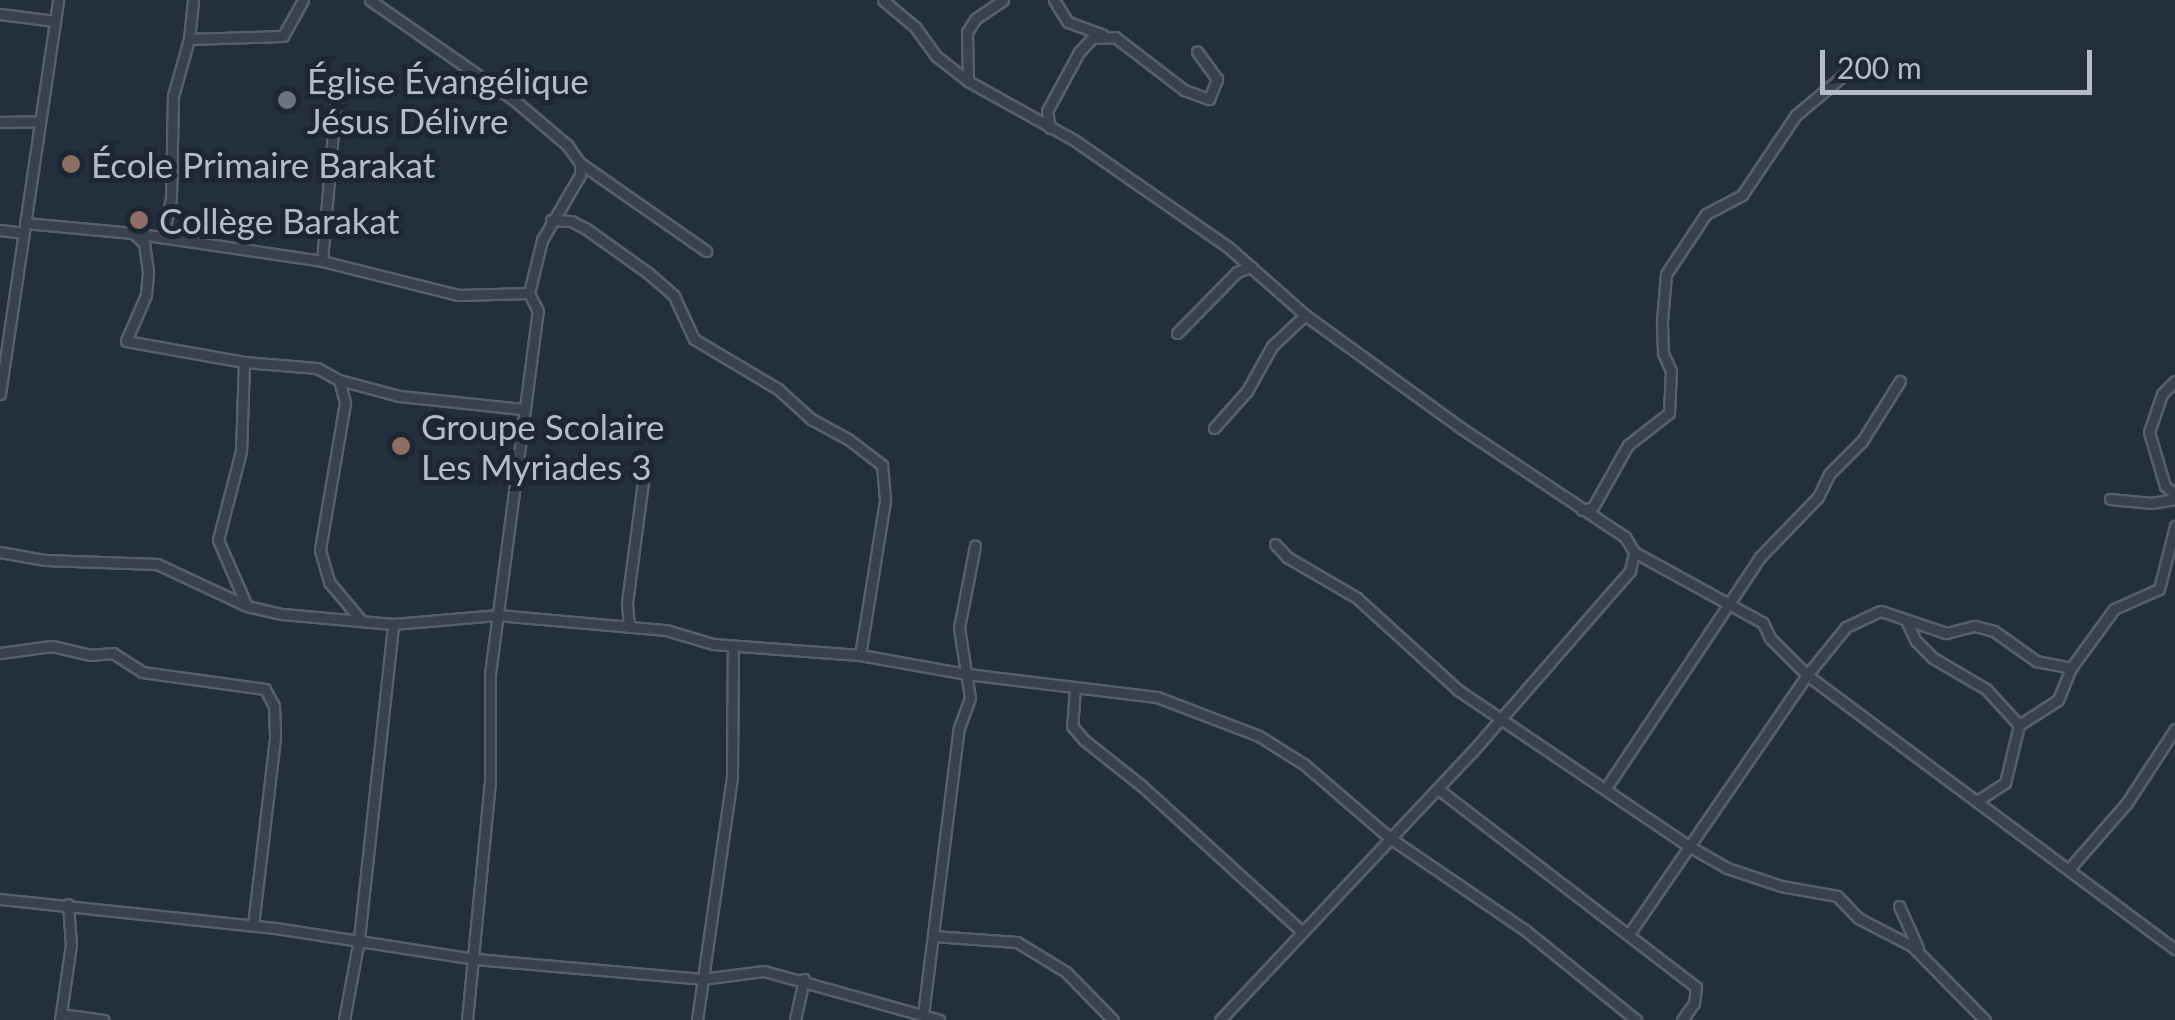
<!DOCTYPE html>
<meta charset="utf-8">
<style>
body{margin:0}
#map{position:relative;width:2175px;height:1020px;overflow:hidden;background:#242f3e;font-family:Lato,sans-serif}
div>[style]{position:absolute}
[style*='--x']{left:calc(var(--x)*1px);top:calc(var(--y)*1px);width:calc(var(--w)*1px);rotate:calc(var(--a)*1deg)}
.roads{filter:drop-shadow(2px 0 #565f6c) drop-shadow(-2px 0 #565f6c) drop-shadow(0 2px #565f6c) drop-shadow(0 -2px #565f6c)}
.street>*{height:9px;margin:-4.5px;padding:0 4.5px;transform-origin:4.5px;border-radius:4.5px;background:#38414e}
.dots>*{width:28px;height:28px;translate:-50% -50%;box-sizing:border-box;border:5px solid #1d2633;border-radius:50%}
span{translate:-50% -50%;white-space:nowrap;text-align:center;line-height:1.15;-webkit-text-stroke:10px #1d2633;paint-order:stroke}
.poi-label{font-size:35px;color:#b4bcc9}
.left{translate:0 -50%;text-align:left}
.scale{position:absolute;left:1820px;top:50px;width:272px;height:45px;box-sizing:border-box;border:5px solid #b4bcc9;border-top:0;padding-left:12px;font-size:30px;line-height:35px;white-space:nowrap;color:#b4bcc9;-webkit-text-stroke:8px #1d2633;paint-order:stroke}
</style>
<div id="map">
<div class="roads">
<div class="street">
<i style="--x:370;--y:0;--w:175;--a:34.8"></i>
<i style="--x:514;--y:100;--w:70;--a:40.3"></i>
<i style="--x:567;--y:145;--w:22;--a:54"></i>
<i style="--x:580;--y:163;--w:154;--a:34.9"></i>
<i style="--x:883;--y:0;--w:42;--a:40.2"></i>
<i style="--x:915;--y:27;--w:36;--a:54"></i>
<i style="--x:936;--y:56;--w:41;--a:38"></i>
<i style="--x:968;--y:81;--w:121;--a:29.1"></i>
<i style="--x:1074;--y:140;--w:188;--a:34.8"></i>
<i style="--x:1228;--y:247;--w:103;--a:41.4"></i>
<i style="--x:1305;--y:315;--w:193;--a:35.9"></i>
<i style="--x:1461;--y:428;--w:197;--a:33.6"></i>
<i style="--x:1625;--y:537;--w:17;--a:59"></i>
<i style="--x:1634;--y:552;--w:147;--a:28.8"></i>
<i style="--x:1763;--y:623;--w:17;--a:65"></i>
<i style="--x:1770;--y:638;--w:52;--a:45"></i>
<i style="--x:1807;--y:675;--w:459;--a:36.7"></i>
<i style="--x:1054;--y:0;--w:26;--a:58"></i>
<i style="--x:1068;--y:22;--w:37;--a:20"></i>
<i style="--x:0;--y:14;--w:55;--a:7.3"></i>
<i style="--x:189;--y:39;--w:94;--a:-1.8"></i>
<i style="--x:283;--y:36;--w:41;--a:-60.9"></i>
<i style="--x:968;--y:81;--w:49;--a:-91.2"></i>
<i style="--x:967;--y:32;--w:15;--a:-58"></i>
<i style="--x:975;--y:19;--w:34;--a:-34"></i>
<i style="--x:0;--y:122;--w:39;--a:-1"></i>
<i style="--x:1050;--y:128;--w:17;--a:-100"></i>
<i style="--x:1047;--y:111;--w:67;--a:-61.5"></i>
<i style="--x:1079;--y:52;--w:19;--a:-47"></i>
<i style="--x:1092;--y:38;--w:23;--a:-2"></i>
<i style="--x:1115;--y:37;--w:87;--a:37.5"></i>
<i style="--x:1184;--y:90;--w:27;--a:20"></i>
<i style="--x:1209;--y:99;--w:22;--a:-68"></i>
<i style="--x:1217;--y:79;--w:34;--a:-126"></i>
<i style="--x:551;--y:220;--w:20;--a:3"></i>
<i style="--x:571;--y:221;--w:16;--a:27"></i>
<i style="--x:585;--y:228;--w:77;--a:35.5"></i>
<i style="--x:648;--y:273;--w:35;--a:41"></i>
<i style="--x:674;--y:296;--w:47;--a:65.1"></i>
<i style="--x:694;--y:339;--w:98;--a:30.8"></i>
<i style="--x:778;--y:389;--w:45;--a:42.3"></i>
<i style="--x:811;--y:419;--w:42;--a:28.4"></i>
<i style="--x:848;--y:439;--w:43;--a:37.4"></i>
<i style="--x:882;--y:465;--w:36;--a:85"></i>
<i style="--x:885;--y:501;--w:156;--a:99.2"></i>
<i style="--x:25;--y:223;--w:108;--a:5.3"></i>
<i style="--x:133;--y:233;--w:191;--a:8.4"></i>
<i style="--x:322;--y:261;--w:140;--a:14"></i>
<i style="--x:458;--y:295;--w:71;--a:-1.6"></i>
<i style="--x:0;--y:230;--w:23;--a:7"></i>
<i style="--x:133;--y:233;--w:15;--a:42"></i>
<i style="--x:144;--y:243;--w:29;--a:82"></i>
<i style="--x:148;--y:272;--w:23;--a:95"></i>
<i style="--x:146;--y:295;--w:50;--a:113.5"></i>
<i style="--x:126;--y:341;--w:120;--a:10.1"></i>
<i style="--x:244;--y:362;--w:73;--a:4.7"></i>
<i style="--x:317;--y:368;--w:25;--a:29"></i>
<i style="--x:339;--y:380;--w:62;--a:14.9"></i>
<i style="--x:399;--y:396;--w:124;--a:6"></i>
<i style="--x:163;--y:238;--w:41;--a:-78.7"></i>
<i style="--x:171;--y:198;--w:102;--a:-88.9"></i>
<i style="--x:173;--y:96;--w:59;--a:-74.3"></i>
<i style="--x:189;--y:39;--w:39;--a:-84"></i>
<i style="--x:322;--y:261;--w:165;--a:-85.1"></i>
<i style="--x:1177;--y:333;--w:86;--a:-45.5"></i>
<i style="--x:1237;--y:272;--w:15;--a:-20"></i>
<i style="--x:244;--y:362;--w:89;--a:91.9"></i>
<i style="--x:241;--y:451;--w:92;--a:104.5"></i>
<i style="--x:218;--y:540;--w:70;--a:66.4"></i>
<i style="--x:339;--y:380;--w:24;--a:75"></i>
<i style="--x:345;--y:403;--w:149;--a:99.7"></i>
<i style="--x:320;--y:550;--w:33;--a:74"></i>
<i style="--x:329;--y:582;--w:48;--a:50"></i>
<i style="--x:2175;--y:381;--w:18;--a:135"></i>
<i style="--x:2162;--y:394;--w:40;--a:108.9"></i>
<i style="--x:2149;--y:432;--w:56;--a:73.5"></i>
<i style="--x:2165;--y:486;--w:13;--a:39"></i>
<i style="--x:0;--y:394;--w:398;--a:-81.6"></i>
<i style="--x:1214;--y:428;--w:50;--a:-48.3"></i>
<i style="--x:1247;--y:391;--w:51;--a:-60.9"></i>
<i style="--x:1272;--y:346;--w:45;--a:-43.2"></i>
<i style="--x:2110;--y:499;--w:42;--a:5.4"></i>
<i style="--x:2152;--y:503;--w:23;--a:-10"></i>
<i style="--x:1582;--y:510;--w:11;--a:-15"></i>
<i style="--x:1593;--y:507;--w:71;--a:-60.6"></i>
<i style="--x:1628;--y:445;--w:52;--a:-38"></i>
<i style="--x:1669;--y:413;--w:42;--a:-87.3"></i>
<i style="--x:1671;--y:371;--w:20;--a:-114"></i>
<i style="--x:1663;--y:353;--w:32;--a:-92"></i>
<i style="--x:1662;--y:321;--w:47;--a:-85.1"></i>
<i style="--x:1666;--y:274;--w:72;--a:-56.3"></i>
<i style="--x:1706;--y:214;--w:41;--a:-27.8"></i>
<i style="--x:1742;--y:195;--w:97;--a:-56"></i>
<i style="--x:1796;--y:115;--w:65;--a:-40"></i>
<i style="--x:1275;--y:544;--w:18;--a:47"></i>
<i style="--x:1287;--y:557;--w:81;--a:30.4"></i>
<i style="--x:1357;--y:598;--w:137;--a:42.3"></i>
<i style="--x:1458;--y:690;--w:277;--a:34.1"></i>
<i style="--x:1687;--y:845;--w:46;--a:29.9"></i>
<i style="--x:1727;--y:868;--w:57;--a:18.4"></i>
<i style="--x:1781;--y:886;--w:57;--a:10.1"></i>
<i style="--x:1837;--y:896;--w:30;--a:46"></i>
<i style="--x:1858;--y:918;--w:61;--a:27.4"></i>
<i style="--x:1912;--y:946;--w:104;--a:45.4"></i>
<i style="--x:0;--y:552;--w:46;--a:10.1"></i>
<i style="--x:45;--y:560;--w:112;--a:2"></i>
<i style="--x:157;--y:564;--w:99;--a:25"></i>
<i style="--x:247;--y:606;--w:37;--a:13"></i>
<i style="--x:283;--y:614;--w:110;--a:5.2"></i>
<i style="--x:393;--y:624;--w:104;--a:-4.9"></i>
<i style="--x:497;--y:615;--w:170;--a:5.1"></i>
<i style="--x:666;--y:630;--w:49;--a:16.6"></i>
<i style="--x:713;--y:644;--w:147;--a:4.3"></i>
<i style="--x:860;--y:655;--w:109;--a:10.1"></i>
<i style="--x:967;--y:674;--w:191;--a:6.9"></i>
<i style="--x:1157;--y:697;--w:109;--a:20.9"></i>
<i style="--x:1259;--y:736;--w:54;--a:32.2"></i>
<i style="--x:1305;--y:765;--w:112;--a:40.7"></i>
<i style="--x:1390;--y:838;--w:163;--a:34.3"></i>
<i style="--x:1525;--y:930;--w:143;--a:39"></i>
<i style="--x:1906;--y:620;--w:23;--a:65"></i>
<i style="--x:1916;--y:641;--w:24;--a:45"></i>
<i style="--x:1933;--y:658;--w:61;--a:30.3"></i>
<i style="--x:1986;--y:689;--w:49;--a:47.5"></i>
<i style="--x:629;--y:627;--w:24;--a:-95"></i>
<i style="--x:627;--y:603;--w:137;--a:-82.5"></i>
<i style="--x:0;--y:653;--w:52;--a:-7.7"></i>
<i style="--x:52;--y:646;--w:39;--a:13"></i>
<i style="--x:90;--y:655;--w:23;--a:-5"></i>
<i style="--x:113;--y:653;--w:35;--a:33"></i>
<i style="--x:142;--y:672;--w:124;--a:7.9"></i>
<i style="--x:265;--y:689;--w:19;--a:62"></i>
<i style="--x:274;--y:706;--w:32;--a:88"></i>
<i style="--x:275;--y:738;--w:188;--a:96.7"></i>
<i style="--x:1075;--y:687;--w:39;--a:94"></i>
<i style="--x:1072;--y:726;--w:18;--a:49"></i>
<i style="--x:1084;--y:740;--w:74;--a:38.4"></i>
<i style="--x:1142;--y:786;--w:214;--a:42.3"></i>
<i style="--x:1606;--y:788;--w:278;--a:-56.3"></i>
<i style="--x:1760;--y:557;--w:83;--a:-46"></i>
<i style="--x:1818;--y:497;--w:25;--a:-64"></i>
<i style="--x:1829;--y:474;--w:47;--a:-45"></i>
<i style="--x:1862;--y:441;--w:71;--a:-57.7"></i>
<i style="--x:1438;--y:789;--w:325;--a:37.5"></i>
<i style="--x:1696;--y:987;--w:16;--a:97"></i>
<i style="--x:1694;--y:1003;--w:21;--a:125"></i>
<i style="--x:1977;--y:801;--w:33;--a:-33"></i>
<i style="--x:2005;--y:783;--w:60;--a:-76.4"></i>
<i style="--x:2019;--y:725;--w:46;--a:-32.7"></i>
<i style="--x:2058;--y:700;--w:35;--a:-68"></i>
<i style="--x:2069;--y:869;--w:86;--a:-48.8"></i>
<i style="--x:2126;--y:804;--w:90;--a:-56.8"></i>
<i style="--x:0;--y:899;--w:277;--a:6"></i>
<i style="--x:275;--y:928;--w:202;--a:8.8"></i>
<i style="--x:475;--y:959;--w:228;--a:5"></i>
<i style="--x:702;--y:979;--w:63;--a:-7.4"></i>
<i style="--x:764;--y:971;--w:182;--a:15.6"></i>
<i style="--x:1899;--y:906;--w:46;--a:65.7"></i>
<i style="--x:1629;--y:934;--w:314;--a:-55.5"></i>
<i style="--x:1807;--y:675;--w:62;--a:-50.9"></i>
<i style="--x:1846;--y:627;--w:38;--a:-25"></i>
<i style="--x:1881;--y:611;--w:69;--a:18.7"></i>
<i style="--x:1946;--y:633;--w:30;--a:-14"></i>
<i style="--x:1975;--y:626;--w:20;--a:15"></i>
<i style="--x:1994;--y:631;--w:52;--a:35.5"></i>
<i style="--x:2036;--y:661;--w:36;--a:11"></i>
<i style="--x:2071;--y:668;--w:73;--a:-53.9"></i>
<i style="--x:2114;--y:609;--w:49;--a:-24"></i>
<i style="--x:2159;--y:589;--w:65;--a:-75.7"></i>
<i style="--x:933;--y:936;--w:84;--a:4.1"></i>
<i style="--x:1017;--y:942;--w:57;--a:31.5"></i>
<i style="--x:1066;--y:972;--w:67;--a:45.6"></i>
<i style="--x:61;--y:1014;--w:43;--a:7.9"></i>
<i style="--x:923;--y:1015;--w:289;--a:-82.9"></i>
<i style="--x:959;--y:728;--w:32;--a:-70"></i>
<i style="--x:970;--y:698;--w:71;--a:-98.9"></i>
<i style="--x:959;--y:628;--w:84;--a:-79"></i>
<i style="--x:60;--y:1020;--w:76;--a:-81.7"></i>
<i style="--x:71;--y:945;--w:41;--a:-94.2"></i>
<i style="--x:344;--y:1020;--w:82;--a:-79.5"></i>
<i style="--x:359;--y:939;--w:317;--a:-83.8"></i>
<i style="--x:467;--y:1020;--w:238;--a:-84.5"></i>
<i style="--x:490;--y:783;--w:109;--a:-90"></i>
<i style="--x:490;--y:674;--w:366;--a:-82.5"></i>
<i style="--x:538;--y:311;--w:20;--a:-117"></i>
<i style="--x:529;--y:293;--w:55;--a:-76.2"></i>
<i style="--x:542;--y:240;--w:75;--a:-59.7"></i>
<i style="--x:580;--y:175;--w:12;--a:-90"></i>
<i style="--x:697;--y:1020;--w:246;--a:-81.8"></i>
<i style="--x:732;--y:777;--w:131;--a:-89.6"></i>
<i style="--x:795;--y:1020;--w:42;--a:-77.6"></i>
<i style="--x:1220;--y:1020;--w:368;--a:-46.8"></i>
<i style="--x:1472;--y:752;--w:240;--a:-48.9"></i>
<i style="--x:1630;--y:571;--w:19;--a:-78"></i>
</div>
</div>
<div class="dots">
<i style="left:287px;top:100px;background:#6b7280"></i>
<i style="left:71px;top:164px;background:#8d6e63"></i>
<i style="left:139px;top:220px;background:#8d6e63"></i>
<i style="left:401px;top:446px;background:#8d6e63"></i>
</div>
<div class="poi-label">
<span class="left" style="left:307px;top:100px">Église Évangélique<br>Jésus Délivre</span>
<span class="left" style="left:91px;top:164px">École Primaire Barakat</span>
<span class="left" style="left:159px;top:220px">Collège Barakat</span>
<span class="left" style="left:421px;top:446px">Groupe Scolaire<br>Les Myriades 3</span>
</div>
<div class="scale">200 m</div>
</div>
